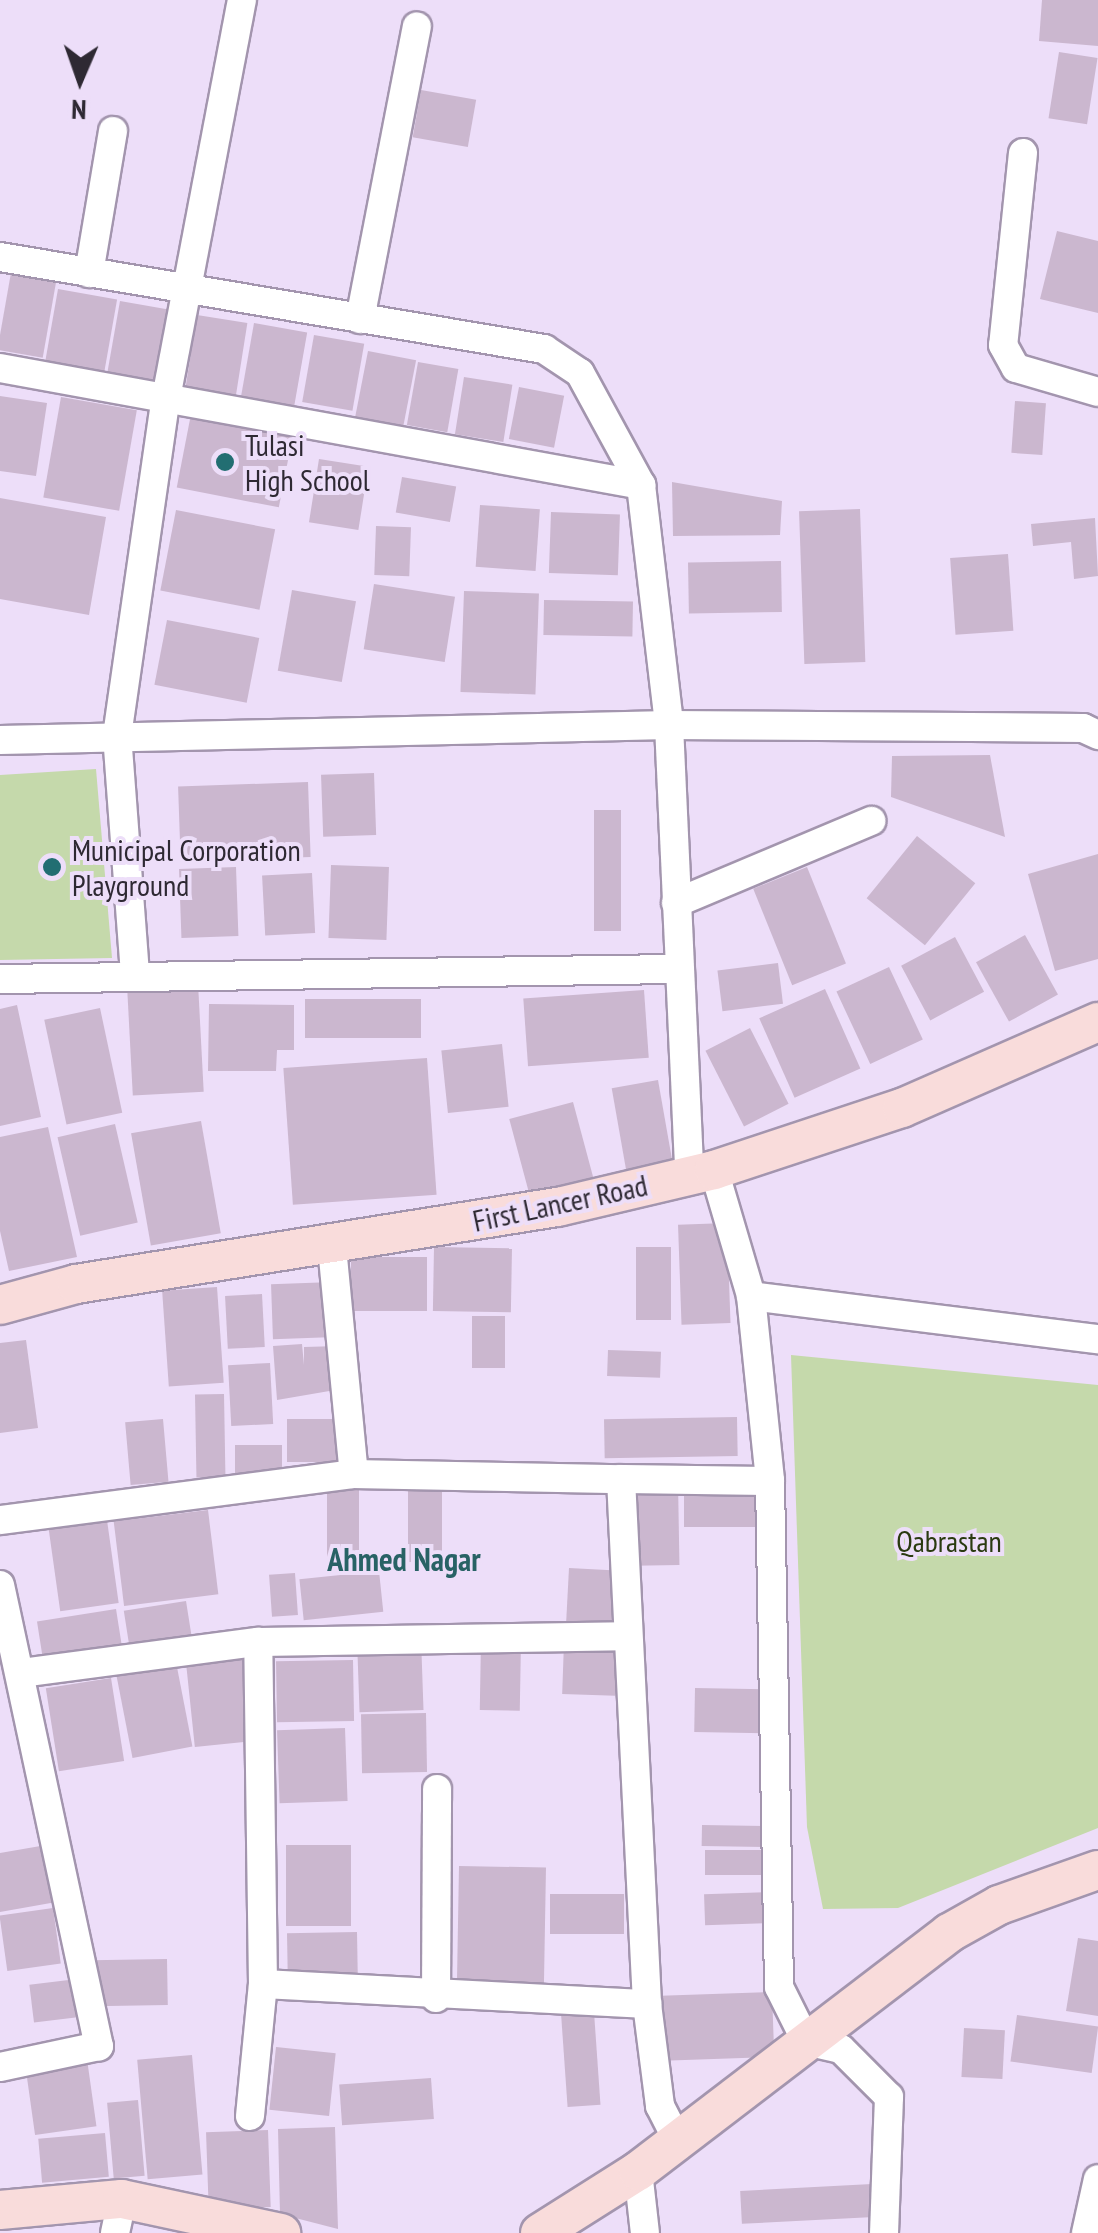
<!DOCTYPE html>
<style>
body{margin:0}
#map{position:relative;width:1098px;height:2233px;overflow:hidden;background:#eddef9;font-family:"PT Sans Narrow",sans-serif}
div>[style]{position:absolute}
[style*='--x']{left:calc(var(--x)*1px);top:calc(var(--y)*1px);width:calc(var(--w)*1px);rotate:calc(var(--a)*1deg)}
.green>*{inset:0;background:#c5d9ab}
.building>*{inset:0;background:#cbb7cf;transform-origin:0 0}
.roads{filter:drop-shadow(2px 0 #a395ae) drop-shadow(-2px 0 #a395ae) drop-shadow(0 2px #a395ae) drop-shadow(0 -2px #a395ae)}
.street>*{height:28px;margin:-14px;padding:0 14px;transform-origin:14px;border-radius:14px;background:#fff}
.secondary>*{height:38px;margin:-19px;padding:0 19px;transform-origin:19px;border-radius:19px;background:#f9dcdb}
.dots>*{width:28px;height:28px;translate:-50% -50%;box-sizing:border-box;border:5px solid #eddef9;border-radius:50%}
span{translate:-50% -50%;white-space:nowrap;text-align:center;line-height:1.15;-webkit-text-stroke:8px #eddef9;paint-order:stroke}
.poi-label{font-size:30px;color:#2e2933}
.left{translate:0 -50%;text-align:left}
.street-label{font-size:30px;color:#2e2933}
.park-label{font-size:30px;color:#2a3a10}
.neighbourhood-label{font-size:32px;color:#286265;font-weight:700}
.north{position:absolute;left:30px;top:30px;width:100px;height:100px;-webkit-text-stroke:8px #eddef9;paint-order:stroke;rotate:182deg;font-size:28px;font-weight:700;line-height:40px;text-align:center;color:#2e2933}
.north::after{content:'';display:block;margin:auto;width:35px;height:45px;background:#2e2933;clip-path:polygon(50% 0,100% 100%,50% 72%,0 100%)}
</style>
<div id="map">
<div class="green">
<i style="clip-path:polygon(96px 769px,112px 958px,0 960px,0 775px)"></i>
<i style="clip-path:polygon(791px 1355px,1098px 1385px,1098px 1828px,898px 1908px,823px 1909px,807px 1827px)"></i>
</div>
<div class="building">
<i style="clip-path:polygon(1042px 0,1098px 0,1098px 46px,1039px 41px)"></i>
<i style="left:1059px;top:52px;width:39px;height:67px;rotate:9deg"></i>
<i style="left:421px;top:90px;width:56px;height:48px;rotate:10deg"></i>
<i style="clip-path:polygon(1057px 231px,1098px 241px,1098px 313px,1040px 299px)"></i>
<i style="left:12px;top:267px;width:46px;height:84px;rotate:10deg"></i>
<i style="left:58px;top:289px;width:60px;height:74px;rotate:10deg"></i>
<i style="left:120px;top:301px;width:55px;height:75px;rotate:10deg"></i>
<i style="left:197px;top:315px;width:51px;height:79px;rotate:9deg"></i>
<i style="left:254px;top:323px;width:54px;height:78px;rotate:10deg"></i>
<i style="left:314px;top:335px;width:51px;height:68px;rotate:10deg"></i>
<i style="left:368px;top:351px;width:49px;height:70px;rotate:11deg"></i>
<i style="left:418px;top:362px;width:41px;height:64px;rotate:10deg"></i>
<i style="left:464px;top:377px;width:49px;height:58px;rotate:9deg"></i>
<i style="left:519px;top:387px;width:46px;height:53px;rotate:11deg"></i>
<i style="clip-path:polygon(0 396px,47px 403px,36px 476px,0 471px)"></i>
<i style="left:61px;top:397px;width:77px;height:102px;rotate:10deg"></i>
<i style="left:1015px;top:401px;width:31px;height:52px;rotate:4deg"></i>
<i style="left:192px;top:409px;width:104px;height:80px;rotate:11deg"></i>
<i style="left:319px;top:459px;width:50px;height:64px;rotate:9deg"></i>
<i style="left:402px;top:477px;width:55px;height:36px;rotate:10deg"></i>
<i style="clip-path:polygon(672px 482px,782px 501px,780px 535px,673px 536px)"></i>
<i style="clip-path:polygon(0 498px,106px 517px,89px 615px,0 599px)"></i>
<i style="left:480px;top:505px;width:60px;height:62px;rotate:4deg"></i>
<i style="left:860px;top:509px;width:153px;height:61px;rotate:88deg"></i>
<i style="left:176px;top:510px;width:101px;height:82px;rotate:11deg"></i>
<i style="left:551px;top:512px;width:69px;height:61px;rotate:2deg"></i>
<i style="clip-path:polygon(1095px 518px,1098px 576px,1074px 579px,1071px 542px,1033px 546px,1031px 524px)"></i>
<i style="left:376px;top:526px;width:35px;height:49px;rotate:2deg"></i>
<i style="left:1008px;top:554px;width:77px;height:58px;rotate:86deg"></i>
<i style="left:781px;top:561px;width:51px;height:93px;rotate:89deg"></i>
<i style="left:374px;top:584px;width:82px;height:66px;rotate:9deg"></i>
<i style="left:292px;top:590px;width:65px;height:82px;rotate:10deg"></i>
<i style="left:464px;top:591px;width:75px;height:101px;rotate:2deg"></i>
<i style="left:544px;top:600px;width:89px;height:35px;rotate:1deg"></i>
<i style="left:167px;top:620px;width:94px;height:66px;rotate:11deg"></i>
<i style="clip-path:polygon(990px 755px,1005px 837px,891px 797px,892px 756px)"></i>
<i style="left:374px;top:773px;width:62px;height:53px;rotate:88deg"></i>
<i style="left:308px;top:782px;width:75px;height:130px;rotate:88deg"></i>
<i style="left:594px;top:810px;width:27px;height:121px"></i>
<i style="left:917px;top:836px;width:75px;height:80px;rotate:39deg"></i>
<i style="clip-path:polygon(1098px 854px,1098px 959px,1055px 971px,1028px 874px)"></i>
<i style="left:331px;top:865px;width:58px;height:73px;rotate:2deg"></i>
<i style="left:236px;top:867px;width:69px;height:57px;rotate:88deg"></i>
<i style="left:807px;top:867px;width:104px;height:58px;rotate:68deg"></i>
<i style="left:312px;top:873px;width:60px;height:50px;rotate:87deg"></i>
<i style="left:1025px;top:935px;width:68px;height:56px;rotate:61deg"></i>
<i style="left:955px;top:937px;width:62px;height:61px;rotate:62deg"></i>
<i style="left:778px;top:963px;width:41px;height:61px;rotate:83deg"></i>
<i style="left:889px;top:967px;width:80px;height:58px;rotate:65deg"></i>
<i style="left:198px;top:983px;width:109px;height:71px;rotate:87deg"></i>
<i style="left:825px;top:989px;width:87px;height:72px;rotate:66deg"></i>
<i style="left:644px;top:990px;width:68px;height:121px;rotate:86deg"></i>
<i style="left:305px;top:999px;width:116px;height:39px"></i>
<i style="clip-path:polygon(209px 1004px,294px 1005px,294px 1050px,277px 1050px,276px 1071px,208px 1071px)"></i>
<i style="clip-path:polygon(17px 1005px,41px 1117px,0 1126px,0 1009px)"></i>
<i style="left:100px;top:1008px;width:107px;height:57px;rotate:78deg"></i>
<i style="left:750px;top:1028px;width:85px;height:50px;rotate:63deg"></i>
<i style="left:502px;top:1044px;width:63px;height:61px;rotate:84deg"></i>
<i style="left:427px;top:1058px;width:137px;height:144px;rotate:86deg"></i>
<i style="left:658px;top:1080px;width:84px;height:47px;rotate:80deg"></i>
<i style="left:573px;top:1102px;width:79px;height:66px;rotate:75deg"></i>
<i style="left:201px;top:1121px;width:114px;height:71px;rotate:80deg"></i>
<i style="left:115px;top:1124px;width:101px;height:59px;rotate:77deg"></i>
<i style="clip-path:polygon(48px 1127px,77px 1257px,9px 1271px,0 1231px,0 1137px)"></i>
<i style="left:727px;top:1223px;width:100px;height:49px;rotate:88deg"></i>
<i style="left:434px;top:1247px;width:78px;height:64px;rotate:1deg"></i>
<i style="left:636px;top:1247px;width:35px;height:73px"></i>
<i style="left:351px;top:1257px;width:76px;height:54px"></i>
<i style="left:333px;top:1282px;width:55px;height:62px;rotate:88deg"></i>
<i style="left:217px;top:1287px;width:96px;height:55px;rotate:86deg"></i>
<i style="left:262px;top:1294px;width:53px;height:37px;rotate:87deg"></i>
<i style="left:472px;top:1316px;width:33px;height:52px"></i>
<i style="clip-path:polygon(26px 1340px,38px 1428px,0 1433px,0 1343px)"></i>
<i style="clip-path:polygon(302px 1344px,304px 1365px,304px 1347px,339px 1346px,341px 1389px,277px 1400px,273px 1346px)"></i>
<i style="left:608px;top:1350px;width:53px;height:26px;rotate:2deg"></i>
<i style="left:270px;top:1363px;width:61px;height:42px;rotate:87deg"></i>
<i style="left:224px;top:1394px;width:83px;height:29px;rotate:89deg"></i>
<i style="left:737px;top:1417px;width:39px;height:133px;rotate:89deg"></i>
<i style="left:163px;top:1419px;width:63px;height:38px;rotate:85deg"></i>
<i style="left:287px;top:1419px;width:60px;height:43px"></i>
<i style="left:282px;top:1445px;width:36px;height:47px;rotate:90deg"></i>
<i style="left:408px;top:1477px;width:34px;height:85px"></i>
<i style="left:327px;top:1480px;width:32px;height:91px"></i>
<i style="left:678px;top:1482px;width:83px;height:46px;rotate:89deg"></i>
<i style="left:684px;top:1485px;width:80px;height:42px"></i>
<i style="left:208px;top:1510px;width:85px;height:95px;rotate:83deg"></i>
<i style="left:106px;top:1513px;width:91px;height:59px;rotate:82deg"></i>
<i style="left:569px;top:1568px;width:52px;height:63px;rotate:3deg"></i>
<i style="left:379px;top:1571px;width:41px;height:80px;rotate:84deg"></i>
<i style="left:295px;top:1573px;width:42px;height:26px;rotate:86deg"></i>
<i style="left:186px;top:1601px;width:36px;height:63px;rotate:81deg"></i>
<i style="left:116px;top:1609px;width:44px;height:80px;rotate:81deg"></i>
<i style="left:421px;top:1638px;width:72px;height:64px;rotate:88deg"></i>
<i style="left:481px;top:1640px;width:40px;height:70px;rotate:1deg"></i>
<i style="left:564px;top:1642px;width:53px;height:52px;rotate:2deg"></i>
<i style="left:248px;top:1650px;width:91px;height:63px;rotate:84deg"></i>
<i style="left:353px;top:1660px;width:61px;height:77px;rotate:89deg"></i>
<i style="left:176px;top:1662px;width:86px;height:61px;rotate:79deg"></i>
<i style="left:111px;top:1678px;width:84px;height:66px;rotate:81deg"></i>
<i style="left:695px;top:1688px;width:72px;height:44px;rotate:1deg"></i>
<i style="left:426px;top:1713px;width:59px;height:65px;rotate:89deg"></i>
<i style="left:345px;top:1728px;width:73px;height:68px;rotate:88deg"></i>
<i style="left:702px;top:1825px;width:63px;height:21px;rotate:1deg"></i>
<i style="clip-path:polygon(52px 1844px,62px 1901px,0 1912px,0 1853px)"></i>
<i style="left:286px;top:1845px;width:65px;height:81px"></i>
<i style="left:770px;top:1850px;width:25px;height:65px;rotate:90deg"></i>
<i style="left:459px;top:1866px;width:87px;height:122px;rotate:1deg"></i>
<i style="left:770px;top:1892px;width:31px;height:66px;rotate:88deg"></i>
<i style="left:624px;top:1894px;width:40px;height:74px;rotate:90deg"></i>
<i style="left:53px;top:1908px;width:56px;height:54px;rotate:82deg"></i>
<i style="left:357px;top:1932px;width:46px;height:70px;rotate:89deg"></i>
<i style="clip-path:polygon(1078px 1938px,1098px 1941px,1098px 2016px,1066px 2011px)"></i>
<i style="left:167px;top:1959px;width:46px;height:75px;rotate:89deg"></i>
<i style="left:77px;top:1979px;width:38px;height:48px;rotate:83deg"></i>
<i style="left:772px;top:1992px;width:65px;height:111px;rotate:88deg"></i>
<i style="left:594px;top:2012px;width:93px;height:33px;rotate:86deg"></i>
<i style="left:1017px;top:2015px;width:82px;height:47px;rotate:8deg"></i>
<i style="left:964px;top:2028px;width:41px;height:49px;rotate:3deg"></i>
<i style="left:276px;top:2047px;width:60px;height:63px;rotate:6deg"></i>
<i style="left:192px;top:2055px;width:120px;height:55px;rotate:85deg"></i>
<i style="left:87px;top:2059px;width:68px;height:62px;rotate:82deg"></i>
<i style="left:431px;top:2078px;width:41px;height:92px;rotate:86deg"></i>
<i style="left:138px;top:2100px;width:76px;height:31px;rotate:85deg"></i>
<i style="clip-path:polygon(335px 2127px,338px 2229px,280px 2214px,278px 2129px)"></i>
<i style="left:268px;top:2130px;width:77px;height:62px;rotate:88deg"></i>
<i style="left:105px;top:2133px;width:44px;height:67px;rotate:85deg"></i>
<i style="left:872px;top:2184px;width:33px;height:132px;rotate:87deg"></i>
</div>
<div class="roads">
<div class="street">
<i style="--x:1023;--y:153;--w:193;--a:95.9"></i>
<i style="--x:1003;--y:345;--w:26;--a:61"></i>
<i style="--x:1016;--y:368;--w:85;--a:16.3"></i>
<i style="--x:0;--y:257;--w:552;--a:9.6"></i>
<i style="--x:544;--y:349;--w:43;--a:33.7"></i>
<i style="--x:580;--y:373;--w:128;--a:61.4"></i>
<i style="--x:89;--y:273;--w:144;--a:-80.4"></i>
<i style="--x:360;--y:319;--w:298;--a:-79"></i>
<i style="--x:0;--y:368;--w:652;--a:10.34"></i>
<i style="--x:641;--y:485;--w:242;--a:83.3"></i>
<i style="--x:669;--y:725;--w:449;--a:87.4"></i>
<i style="--x:0;--y:740;--w:669;--a:-1.28"></i>
<i style="--x:669;--y:725;--w:414;--a:0.4"></i>
<i style="--x:1083;--y:728;--w:17;--a:25"></i>
<i style="--x:676;--y:903;--w:212;--a:-22.8"></i>
<i style="--x:135;--y:974;--w:239;--a:-94.3"></i>
<i style="--x:117;--y:736;--w:342;--a:-81.8"></i>
<i style="--x:166;--y:398;--w:405;--a:-79.2"></i>
<i style="--x:0;--y:979;--w:678;--a:-0.85"></i>
<i style="--x:714;--y:1170;--w:131;--a:73.6"></i>
<i style="--x:751;--y:1296;--w:186;--a:84.1"></i>
<i style="--x:770;--y:1481;--w:506;--a:88.98"></i>
<i style="--x:779;--y:1987;--w:60;--a:63.4"></i>
<i style="--x:806;--y:2041;--w:36;--a:13"></i>
<i style="--x:841;--y:2049;--w:68;--a:45"></i>
<i style="--x:889;--y:2097;--w:136;--a:92.1"></i>
<i style="--x:332;--y:1247;--w:228;--a:84.5"></i>
<i style="--x:751;--y:1296;--w:350;--a:7.1"></i>
<i style="--x:621;--y:1479;--w:149;--a:0.8"></i>
<i style="--x:0;--y:1520;--w:357;--a:-7.4"></i>
<i style="--x:354;--y:1474;--w:267;--a:1.1"></i>
<i style="--x:621;--y:1479;--w:526;--a:87.16"></i>
<i style="--x:647;--y:2004;--w:103;--a:82.7"></i>
<i style="--x:660;--y:2106;--w:38;--a:63"></i>
<i style="--x:0;--y:1585;--w:472;--a:77.9"></i>
<i style="--x:99;--y:2046;--w:101;--a:168"></i>
<i style="--x:21;--y:1673;--w:239;--a:-7.5"></i>
<i style="--x:258;--y:1642;--w:367;--a:-0.9"></i>
<i style="--x:263;--y:1984;--w:385;--a:3"></i>
<i style="--x:436;--y:1998;--w:209;--a:-89.7"></i>
<i style="--x:250;--y:2116;--w:133;--a:-84.4"></i>
<i style="--x:263;--y:1984;--w:342;--a:-90.8"></i>
<i style="--x:638;--y:2171;--w:62;--a:83.6"></i>
<i style="--x:115;--y:2233;--w:35;--a:-78"></i>
<i style="--x:1086;--y:2233;--w:55;--a:-77.5"></i>
</div>
<div class="secondary">
<i style="--x:0;--y:1305;--w:79;--a:-15.4"></i>
<i style="--x:76;--y:1284;--w:488;--a:-9.1"></i>
<i style="--x:558;--y:1207;--w:160;--a:-13.3"></i>
<i style="--x:714;--y:1170;--w:198;--a:-18.3"></i>
<i style="--x:902;--y:1108;--w:214;--a:-23.7"></i>
<i style="--x:0;--y:2210;--w:122;--a:-5.2"></i>
<i style="--x:122;--y:2199;--w:163;--a:12.1"></i>
<i style="--x:540;--y:2233;--w:116;--a:-32.3"></i>
<i style="--x:638;--y:2171;--w:392;--a:-37.4"></i>
<i style="--x:949;--y:1933;--w:57;--a:-29.2"></i>
<i style="--x:999;--y:1905;--w:105;--a:-19.5"></i>
</div>
</div>
<div class="dots">
<i style="left:225px;top:462px;background:#226e72"></i>
<i style="left:52px;top:867px;background:#226e72"></i>
</div>
<div class="poi-label">
<span class="left" style="left:245px;top:462px">Tulasi<br>High School</span>
<span class="left" style="left:72px;top:867px">Municipal Corporation<br>Playground</span>
</div>
<div class="street-label">
<span style="left:560px;top:1203px;rotate:-12deg">First Lancer Road</span>
</div>
<div class="park-label">
<span style="left:949px;top:1541px">Qabrastan</span>
</div>
<div class="neighbourhood-label">
<span style="left:404px;top:1559px">Ahmed Nagar</span>
</div>
<div class="north">N</div>
</div>
